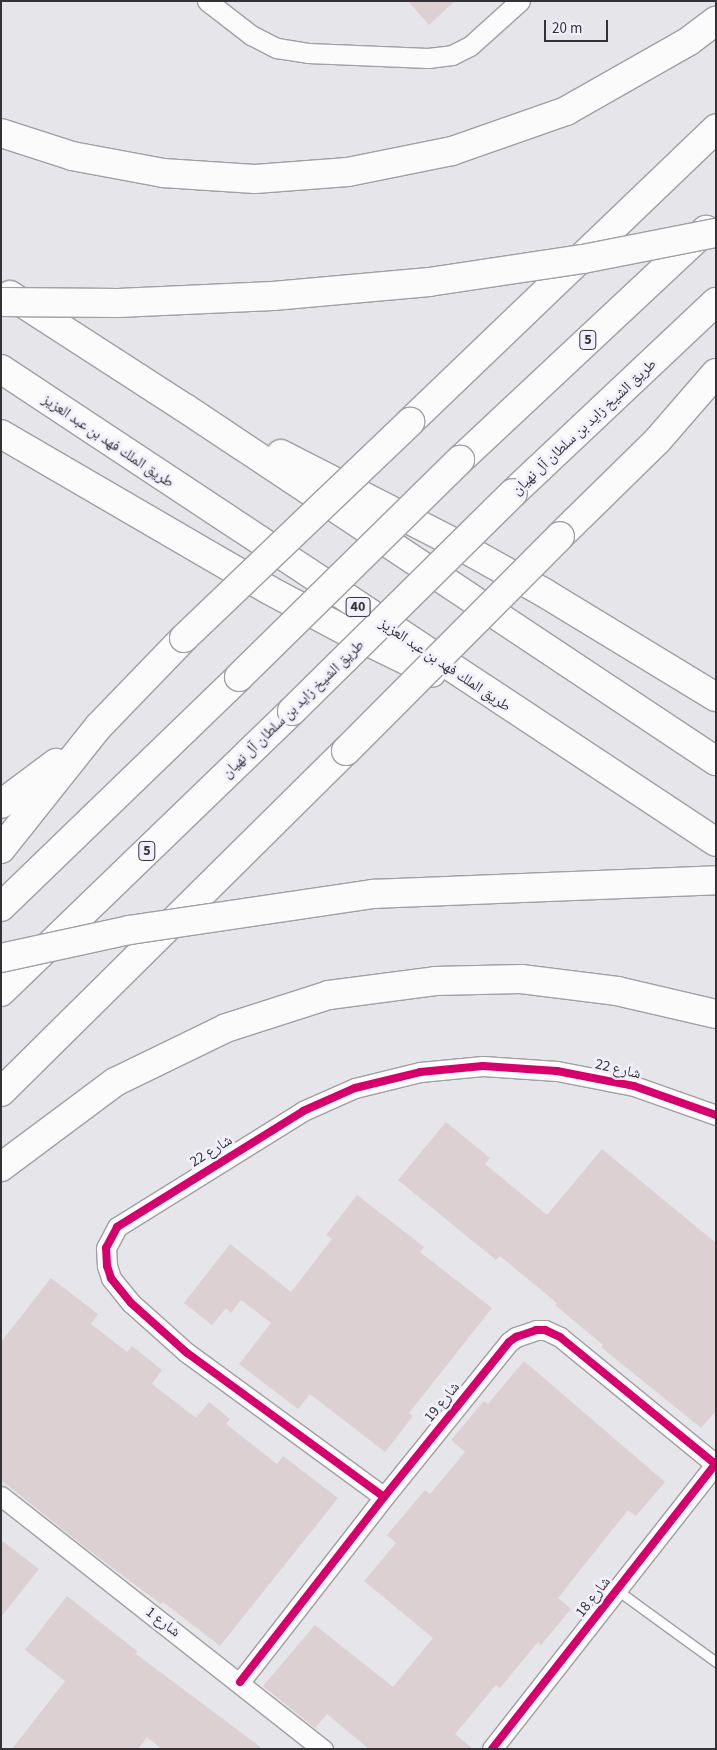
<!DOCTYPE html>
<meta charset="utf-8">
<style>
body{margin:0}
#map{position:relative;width:717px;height:1750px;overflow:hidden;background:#e5e5ea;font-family:"Source Sans 3","Noto Naskh Arabic",sans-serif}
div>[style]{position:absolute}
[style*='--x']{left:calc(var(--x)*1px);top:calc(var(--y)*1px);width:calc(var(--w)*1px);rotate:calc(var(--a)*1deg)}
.building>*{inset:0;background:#dcd0d2}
.roads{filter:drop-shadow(1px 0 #a09fa4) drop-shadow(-1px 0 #a09fa4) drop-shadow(0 1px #a09fa4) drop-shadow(0 -1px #a09fa4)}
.service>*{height:9px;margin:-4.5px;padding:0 4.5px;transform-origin:4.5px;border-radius:4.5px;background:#fbfbfc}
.minor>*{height:19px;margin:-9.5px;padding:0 9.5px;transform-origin:9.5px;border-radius:9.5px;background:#fbfbfc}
.motorway>*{height:28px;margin:-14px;padding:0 14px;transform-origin:14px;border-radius:14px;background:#fbfbfc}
.bridges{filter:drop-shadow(1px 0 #a09fa4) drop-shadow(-1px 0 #a09fa4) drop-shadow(0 1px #a09fa4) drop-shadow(0 -1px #a09fa4)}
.motorway-bridge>*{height:28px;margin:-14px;padding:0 14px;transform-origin:14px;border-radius:14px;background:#fbfbfc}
.cycleway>*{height:8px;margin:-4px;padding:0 4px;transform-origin:4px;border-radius:4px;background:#d6006c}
span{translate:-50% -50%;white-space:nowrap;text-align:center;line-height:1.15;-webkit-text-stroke:5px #f0effb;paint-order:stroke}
.shield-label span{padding:1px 4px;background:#f0effb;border:1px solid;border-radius:4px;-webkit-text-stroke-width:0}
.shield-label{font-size:14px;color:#333237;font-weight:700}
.street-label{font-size:15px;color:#333237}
.frame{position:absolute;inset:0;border:2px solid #333237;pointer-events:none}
.scale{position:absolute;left:544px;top:20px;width:64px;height:22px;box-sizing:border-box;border:2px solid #333237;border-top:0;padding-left:6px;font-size:15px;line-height:18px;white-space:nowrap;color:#333237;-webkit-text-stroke:4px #f0effb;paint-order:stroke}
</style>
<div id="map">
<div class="building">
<i style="clip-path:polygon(408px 1px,455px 1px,429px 25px)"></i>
<i style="clip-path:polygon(446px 1122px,490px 1158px,485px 1164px,547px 1215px,602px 1149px,716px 1243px,716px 1411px,701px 1428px,601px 1347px,603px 1345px,555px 1305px,557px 1303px,500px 1256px,496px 1260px,398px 1180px)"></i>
<i style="clip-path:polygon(357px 1195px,424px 1247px,420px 1252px,492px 1308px,409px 1413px,413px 1416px,385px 1452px,310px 1394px,298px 1409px,239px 1364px,271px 1323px,241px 1300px,231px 1313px,226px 1308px,212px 1325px,184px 1303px,230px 1244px,291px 1292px,332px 1239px,326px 1235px)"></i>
<i style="clip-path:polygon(51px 1278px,98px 1314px,91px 1324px,127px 1352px,132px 1346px,162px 1370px,152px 1384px,196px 1418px,209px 1402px,230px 1419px,226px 1424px,277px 1464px,283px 1456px,338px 1498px,220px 1646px,163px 1602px,161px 1604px,86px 1548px,1px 1480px,1px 1342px)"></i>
<i style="clip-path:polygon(524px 1361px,665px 1482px,636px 1516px,628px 1510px,558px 1598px,571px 1609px,541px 1645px,538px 1642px,500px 1688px,496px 1685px,455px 1734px,473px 1749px,369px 1749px,327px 1714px,315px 1728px,263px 1686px,315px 1625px,393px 1687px,433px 1638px,364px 1581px,396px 1543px,387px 1535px,425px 1490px,430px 1494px,465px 1452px,451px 1440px,484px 1401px,488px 1404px)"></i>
<i style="clip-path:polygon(1px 1540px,39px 1569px,1px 1617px)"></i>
<i style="clip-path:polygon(67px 1596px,137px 1651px,136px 1654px,263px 1749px,162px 1749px,147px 1737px,138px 1749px,12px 1749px,65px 1681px,25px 1650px)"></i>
</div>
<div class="roads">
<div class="service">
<i style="--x:617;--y:1590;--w:122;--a:36"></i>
</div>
<div class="minor">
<i style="--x:207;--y:1;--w:56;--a:37.7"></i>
<i style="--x:251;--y:35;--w:29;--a:27"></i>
<i style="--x:277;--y:48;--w:31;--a:9"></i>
<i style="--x:308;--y:53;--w:120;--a:2.4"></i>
<i style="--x:428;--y:58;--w:24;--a:-7"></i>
<i style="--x:452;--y:55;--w:20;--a:-27"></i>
<i style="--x:470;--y:46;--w:67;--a:-42"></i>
<i style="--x:1;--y:1496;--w:410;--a:38.2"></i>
<i style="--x:384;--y:1497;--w:244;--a:-143.8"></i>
<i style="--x:187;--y:1353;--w:75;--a:-138.2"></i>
<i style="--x:131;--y:1303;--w:32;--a:-129"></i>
<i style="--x:111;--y:1278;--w:13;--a:-108"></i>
<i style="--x:107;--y:1266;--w:18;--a:-93"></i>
<i style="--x:106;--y:1248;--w:24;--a:-62"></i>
<i style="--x:117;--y:1227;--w:219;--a:-31.9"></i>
<i style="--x:303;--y:1111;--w:57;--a:-23.9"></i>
<i style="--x:355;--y:1088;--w:67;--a:-13.8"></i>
<i style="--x:420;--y:1072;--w:63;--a:-5.4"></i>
<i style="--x:483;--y:1066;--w:74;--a:3.9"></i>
<i style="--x:557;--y:1071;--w:78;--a:11"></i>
<i style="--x:634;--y:1086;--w:87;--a:19.5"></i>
<i style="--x:240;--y:1682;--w:234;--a:-52.1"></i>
<i style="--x:384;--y:1497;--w:199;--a:-51.1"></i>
<i style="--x:509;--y:1342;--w:9;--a:-36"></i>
<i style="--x:516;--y:1337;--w:21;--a:-19"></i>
<i style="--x:536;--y:1330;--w:9;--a:0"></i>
<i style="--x:545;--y:1330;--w:17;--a:25"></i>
<i style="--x:560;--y:1337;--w:200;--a:39.3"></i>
<i style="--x:492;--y:1749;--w:363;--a:-51.9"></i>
</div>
<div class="motorway">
<i style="--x:1;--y:133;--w:75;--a:17.9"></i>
<i style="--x:72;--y:156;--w:93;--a:10.6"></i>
<i style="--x:163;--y:173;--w:92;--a:3.7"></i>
<i style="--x:255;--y:179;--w:93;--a:-4.3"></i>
<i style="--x:348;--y:172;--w:106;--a:-11.4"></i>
<i style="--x:452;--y:151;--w:121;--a:-19.3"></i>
<i style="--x:566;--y:111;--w:142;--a:-29.6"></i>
<i style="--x:689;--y:41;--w:34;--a:-37"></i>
<i style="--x:10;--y:295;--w:208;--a:32.9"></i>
<i style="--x:185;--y:408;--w:638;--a:33.62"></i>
<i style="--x:1;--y:369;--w:857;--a:33.49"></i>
<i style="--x:410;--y:422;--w:424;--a:-43.8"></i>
<i style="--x:1;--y:434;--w:310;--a:30.2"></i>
<i style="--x:269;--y:590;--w:89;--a:28"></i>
<i style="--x:348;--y:632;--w:93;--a:26"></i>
<i style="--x:281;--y:454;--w:195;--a:27.1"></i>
<i style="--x:455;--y:543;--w:101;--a:29.1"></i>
<i style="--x:543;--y:592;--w:202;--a:31.3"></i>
<i style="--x:460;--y:460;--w:337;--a:-43.1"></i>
<i style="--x:513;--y:493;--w:279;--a:-43.3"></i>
<i style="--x:560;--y:536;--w:136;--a:-44.4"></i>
<i style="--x:657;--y:441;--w:90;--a:-49.1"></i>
<i style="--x:1;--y:804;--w:69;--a:-36.7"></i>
<i style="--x:1;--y:849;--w:157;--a:-51.5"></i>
<i style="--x:99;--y:726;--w:122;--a:-46"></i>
<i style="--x:1;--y:907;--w:331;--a:-44"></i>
<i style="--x:1;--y:992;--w:405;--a:-44"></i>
<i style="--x:1;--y:1092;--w:485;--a:-44.7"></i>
<i style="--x:1;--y:1167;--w:142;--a:-36.7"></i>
<i style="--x:115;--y:1082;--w:123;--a:-25.9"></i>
<i style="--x:226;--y:1028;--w:108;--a:-17.8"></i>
<i style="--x:329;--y:995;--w:107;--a:-7.5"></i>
<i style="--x:435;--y:981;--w:86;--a:-1.3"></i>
<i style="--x:521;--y:979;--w:97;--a:7.1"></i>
<i style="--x:617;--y:991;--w:102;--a:13.1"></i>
</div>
</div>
<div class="bridges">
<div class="motorway-bridge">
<i style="--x:1;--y:302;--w:117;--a:0.5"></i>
<i style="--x:118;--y:303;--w:155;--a:-2.6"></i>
<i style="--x:273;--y:296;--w:157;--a:-5.1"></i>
<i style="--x:429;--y:282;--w:156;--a:-8.5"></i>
<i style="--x:583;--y:259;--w:136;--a:-11.1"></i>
<i style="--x:184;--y:638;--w:313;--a:-43.7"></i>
<i style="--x:239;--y:677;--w:310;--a:-44.5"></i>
<i style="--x:292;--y:711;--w:310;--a:-44.6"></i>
<i style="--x:346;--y:751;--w:303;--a:-45.1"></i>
<i style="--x:1;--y:958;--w:131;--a:-12.3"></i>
<i style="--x:129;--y:930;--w:247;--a:-8.4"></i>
<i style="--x:373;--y:894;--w:343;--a:-2.3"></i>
</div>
</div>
<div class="cycleway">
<i style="--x:384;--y:1497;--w:244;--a:-143.8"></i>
<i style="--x:187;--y:1353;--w:75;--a:-138.2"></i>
<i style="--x:131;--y:1303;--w:32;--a:-129"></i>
<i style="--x:111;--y:1278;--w:13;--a:-108"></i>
<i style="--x:107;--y:1266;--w:18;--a:-93"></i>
<i style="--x:106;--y:1248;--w:24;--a:-62"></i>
<i style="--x:117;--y:1227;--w:219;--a:-31.9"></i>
<i style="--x:303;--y:1111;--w:57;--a:-23.9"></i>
<i style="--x:355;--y:1088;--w:67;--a:-13.8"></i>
<i style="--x:420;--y:1072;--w:63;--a:-5.4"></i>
<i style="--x:483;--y:1066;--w:74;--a:3.9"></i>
<i style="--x:557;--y:1071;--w:78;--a:11"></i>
<i style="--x:634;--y:1086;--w:87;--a:19.5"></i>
<i style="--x:240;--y:1682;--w:234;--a:-52.1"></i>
<i style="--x:384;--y:1497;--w:199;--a:-51.1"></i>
<i style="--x:509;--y:1342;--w:9;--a:-36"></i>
<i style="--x:516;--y:1337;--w:21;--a:-19"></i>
<i style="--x:536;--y:1330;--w:9;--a:0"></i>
<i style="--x:545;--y:1330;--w:17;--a:25"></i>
<i style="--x:560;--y:1337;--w:200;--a:39.3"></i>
<i style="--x:492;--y:1749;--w:363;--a:-51.9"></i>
</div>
<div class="shield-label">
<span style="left:588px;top:340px">5</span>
<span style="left:358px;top:607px">40</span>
<span style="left:147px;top:851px">5</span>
</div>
<div class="street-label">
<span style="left:584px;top:427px;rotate:-43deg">طريق الشيخ زايد بن سلطان آل نهيان</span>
<span style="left:108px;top:441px;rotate:34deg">طريق الملك فهد بن عبد العزيز</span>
<span style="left:445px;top:665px;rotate:34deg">طريق الملك فهد بن عبد العزيز</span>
<span style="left:293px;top:709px;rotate:-44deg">طريق الشيخ زايد بن سلطان آل نهيان</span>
<span style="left:618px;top:1069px;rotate:13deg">شارع 22</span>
<span style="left:211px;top:1151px;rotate:-32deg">شارع 22</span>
<span style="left:442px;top:1402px;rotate:-51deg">شارع 19</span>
<span style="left:593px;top:1597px;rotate:-52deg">شارع 18</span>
<span style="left:163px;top:1622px;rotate:38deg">شارع 1</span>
</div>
<div class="frame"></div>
<div class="scale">20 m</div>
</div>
